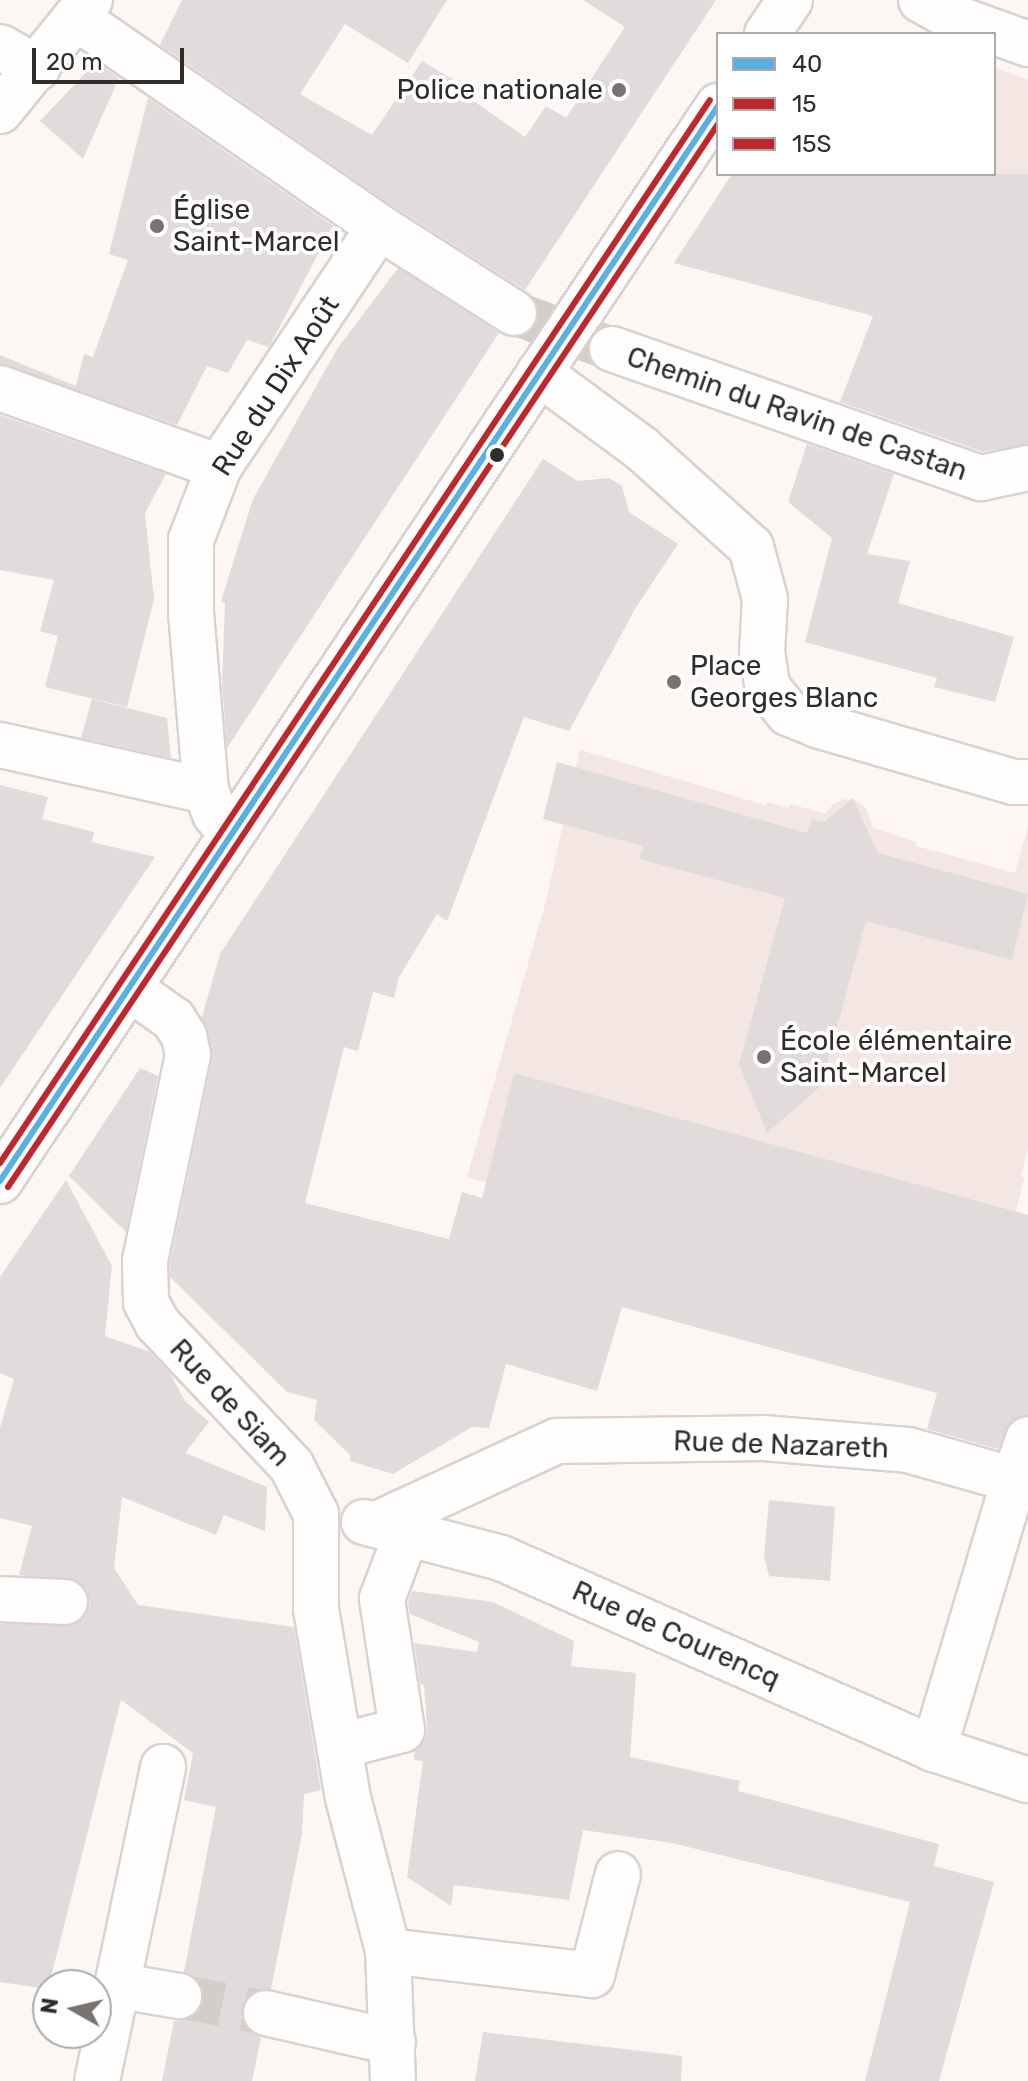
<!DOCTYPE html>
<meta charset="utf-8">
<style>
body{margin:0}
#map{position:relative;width:1028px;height:2081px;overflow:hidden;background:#fcf6f4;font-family:Rubik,sans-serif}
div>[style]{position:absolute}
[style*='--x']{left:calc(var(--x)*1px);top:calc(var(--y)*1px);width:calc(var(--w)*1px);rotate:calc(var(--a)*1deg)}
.built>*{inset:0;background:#f4e7e3}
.building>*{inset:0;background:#e1dcdb}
.minor-tunnel>*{height:44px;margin-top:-22px;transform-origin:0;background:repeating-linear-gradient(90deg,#d3cecc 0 44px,transparent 0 66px)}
.roads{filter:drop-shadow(2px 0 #d6d3d1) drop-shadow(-2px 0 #d6d3d1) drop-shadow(0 2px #d6d3d1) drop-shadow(0 -2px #d6d3d1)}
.minor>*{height:44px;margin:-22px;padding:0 22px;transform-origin:22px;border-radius:22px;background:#fffefd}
.bus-1>*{height:6px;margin:-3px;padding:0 3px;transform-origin:3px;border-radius:3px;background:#58b1e0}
.bus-2>*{height:6px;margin:-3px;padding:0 3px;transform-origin:3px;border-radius:3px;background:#c0262c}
.bus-3>*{height:6px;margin:-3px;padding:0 3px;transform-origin:3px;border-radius:3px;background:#c0262c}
.dots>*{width:22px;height:22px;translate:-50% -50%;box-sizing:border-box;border:4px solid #fff;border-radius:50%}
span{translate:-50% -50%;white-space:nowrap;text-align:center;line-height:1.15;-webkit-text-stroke:8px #fff;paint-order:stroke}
.poi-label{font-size:28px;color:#2f2c2a}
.right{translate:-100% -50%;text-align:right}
.left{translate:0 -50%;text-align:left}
.street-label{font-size:28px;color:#2f2c2a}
.legend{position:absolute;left:716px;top:32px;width:280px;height:144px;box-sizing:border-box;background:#fff;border:2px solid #acabaa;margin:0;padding:10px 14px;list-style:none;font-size:24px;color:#2f2c2a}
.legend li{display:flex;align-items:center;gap:16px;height:40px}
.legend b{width:40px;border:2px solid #acabaa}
.north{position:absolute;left:32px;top:1969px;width:80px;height:80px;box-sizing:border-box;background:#fff;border:2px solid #acabaa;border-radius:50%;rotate:278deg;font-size:22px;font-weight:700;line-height:32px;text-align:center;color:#2f2c2a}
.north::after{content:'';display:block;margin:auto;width:28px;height:36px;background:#777371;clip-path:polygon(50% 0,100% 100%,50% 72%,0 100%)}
.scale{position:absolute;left:32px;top:48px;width:152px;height:36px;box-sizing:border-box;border:4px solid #2f2c2a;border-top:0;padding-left:10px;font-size:24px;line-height:28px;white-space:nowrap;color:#2f2c2a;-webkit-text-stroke:6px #fff;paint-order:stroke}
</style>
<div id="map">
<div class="built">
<i style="clip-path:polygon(994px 67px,1028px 80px,1028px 254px,994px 174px)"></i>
<i style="clip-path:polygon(580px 750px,765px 805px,767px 802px,788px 808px,791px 804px,825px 814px,833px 804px,844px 799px,857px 801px,866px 808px,873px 828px,916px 842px,916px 846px,1015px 873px,1028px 826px,1028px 1149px,1021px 1176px,1024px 1179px,996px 1290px,958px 1310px,467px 1177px,546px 901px)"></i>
</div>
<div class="building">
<i style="clip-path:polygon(182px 0,447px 0,408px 63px,345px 24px,300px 94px,372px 135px,422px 61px,462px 85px,458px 90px,525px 137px,546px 106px,566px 118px,625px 27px,583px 0,716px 0,525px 290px,393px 206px,160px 45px)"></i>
<i style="clip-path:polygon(96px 62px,119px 78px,83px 159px,40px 121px)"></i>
<i style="clip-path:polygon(148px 98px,333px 226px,269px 347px,247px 340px,228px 373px,207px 366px,177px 425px,0 364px,0 355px,76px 386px,84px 354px,93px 357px,128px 260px,109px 254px)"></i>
<i style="clip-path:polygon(732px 174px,1028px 174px,1028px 444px,983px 452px,840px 402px,873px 316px,674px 263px)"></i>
<i style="clip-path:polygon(398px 268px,499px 333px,227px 748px,222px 683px,225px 603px,221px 601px,253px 499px,337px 349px)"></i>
<i style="clip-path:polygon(0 415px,166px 474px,145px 513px,154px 599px,127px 707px,45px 687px,58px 636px,40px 631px,54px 580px,0 570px)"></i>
<i style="clip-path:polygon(807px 444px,894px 474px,867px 554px,910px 561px,898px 603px,1014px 637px,995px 702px,934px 687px,937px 678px,805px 642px,832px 538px,788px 502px)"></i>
<i style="clip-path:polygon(543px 459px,578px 481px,609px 478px,622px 486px,629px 512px,678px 544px,635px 609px,569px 731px,524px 717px,447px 921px,437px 914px,399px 977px,394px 998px,373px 992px,358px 1051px,344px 1047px,305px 1203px,449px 1239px,462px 1192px,482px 1198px,514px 1073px,1028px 1215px,1028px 1415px,1011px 1421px,998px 1449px,927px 1429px,937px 1393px,622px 1307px,597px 1391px,506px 1364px,489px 1428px,472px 1427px,393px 1474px,350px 1461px,350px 1455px,314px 1420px,317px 1400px,287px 1392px,170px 1277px,170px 1263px,212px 1060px,208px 1031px,202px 1017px,220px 954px)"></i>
<i style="clip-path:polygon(92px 699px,167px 718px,171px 758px,81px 738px)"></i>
<i style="clip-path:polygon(557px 762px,807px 833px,812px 819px,824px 822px,853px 798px,878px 853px,1028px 894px,1012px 960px,866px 921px,821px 1086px,767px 1133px,739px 1064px,785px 898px,639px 859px,643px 846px,543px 819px)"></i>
<i style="clip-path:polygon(0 785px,48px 797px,42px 819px,94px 832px,92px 842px,155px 857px,0 1088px)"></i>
<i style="clip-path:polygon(140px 1068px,158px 1076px,126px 1232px,69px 1176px)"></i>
<i style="clip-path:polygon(66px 1180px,112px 1266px,105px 1336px,150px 1352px,170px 1373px,185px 1401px,209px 1422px,185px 1453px,267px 1487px,265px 1531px,224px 1515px,216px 1535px,122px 1497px,114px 1568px,138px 1605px,294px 1627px,321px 1790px,304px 1794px,302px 1834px,271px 1989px,258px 1989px,247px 1997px,242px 2007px,242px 2021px,250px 2032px,261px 2038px,252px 2081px,162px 2081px,174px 2021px,188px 2019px,199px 2011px,203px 2001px,202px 1987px,194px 1976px,184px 1972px,216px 1807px,184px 1800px,193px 1753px,121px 1700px,48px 1989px,0 1982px,0 1624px,76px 1624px,86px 1616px,90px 1604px,87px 1590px,78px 1581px,19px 1575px,32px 1526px,0 1518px,0 1428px,14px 1379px,0 1373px,0 1277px)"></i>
<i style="clip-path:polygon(769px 1500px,835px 1507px,830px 1581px,769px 1576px,764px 1557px)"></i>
<i style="clip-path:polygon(412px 1591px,493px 1602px,574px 1641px,571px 1666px,636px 1673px,630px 1757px,740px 1781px,738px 1791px,939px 1844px,934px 1866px,994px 1882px,939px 2081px,865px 2081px,910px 1902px,672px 1843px,583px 1830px,569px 1900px,454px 1885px,451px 1906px,407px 1877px,423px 1761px,414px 1760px,415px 1750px,425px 1739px,427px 1727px,424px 1685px,420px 1684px,414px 1643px,477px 1652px,479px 1642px,410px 1614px,408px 1602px)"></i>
<i style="clip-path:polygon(483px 2032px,682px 2056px,681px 2081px,475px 2081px)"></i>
</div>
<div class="minor-tunnel">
<i style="--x:514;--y:313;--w:104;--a:20.2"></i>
<i style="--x:179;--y:1996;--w:89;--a:11.1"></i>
</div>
<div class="roads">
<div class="minor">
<i style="--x:921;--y:0;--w:33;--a:29"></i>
<i style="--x:950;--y:16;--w:83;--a:19.7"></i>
<i style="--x:78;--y:19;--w:366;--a:34.6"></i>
<i style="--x:379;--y:227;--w:160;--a:32.5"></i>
<i style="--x:767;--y:34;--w:41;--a:-55.9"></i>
<i style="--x:0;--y:47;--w:43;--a:29.6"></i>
<i style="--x:0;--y:111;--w:143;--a:-51"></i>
<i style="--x:612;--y:349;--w:391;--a:19.3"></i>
<i style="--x:981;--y:478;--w:48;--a:-12"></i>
<i style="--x:539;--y:373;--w:127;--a:36.3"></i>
<i style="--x:641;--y:448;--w:148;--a:42"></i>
<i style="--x:751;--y:547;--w:54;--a:74.9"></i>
<i style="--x:765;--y:599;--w:53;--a:93.2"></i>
<i style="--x:762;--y:652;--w:36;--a:81"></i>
<i style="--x:768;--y:688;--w:32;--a:51"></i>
<i style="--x:788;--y:713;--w:31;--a:22"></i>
<i style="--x:817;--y:725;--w:204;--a:16.2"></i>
<i style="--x:1013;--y:782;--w:15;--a:0"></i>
<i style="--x:0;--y:388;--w:233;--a:19.8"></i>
<i style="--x:0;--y:745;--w:211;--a:12.6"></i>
<i style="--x:231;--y:833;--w:25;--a:-130"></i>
<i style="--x:215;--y:814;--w:25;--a:-111"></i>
<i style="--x:206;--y:791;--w:178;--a:-94.8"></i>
<i style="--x:191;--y:614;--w:74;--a:-90"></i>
<i style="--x:191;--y:540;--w:78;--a:-69"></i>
<i style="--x:219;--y:467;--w:288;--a:-56.3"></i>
<i style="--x:129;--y:988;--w:54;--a:35.2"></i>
<i style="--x:173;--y:1019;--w:20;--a:57"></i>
<i style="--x:184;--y:1036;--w:19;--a:78"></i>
<i style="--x:188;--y:1055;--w:210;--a:101.8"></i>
<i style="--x:145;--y:1261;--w:41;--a:88.6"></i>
<i style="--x:146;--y:1302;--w:24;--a:62"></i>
<i style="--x:157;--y:1323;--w:195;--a:46.7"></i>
<i style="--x:291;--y:1465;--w:55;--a:63"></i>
<i style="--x:316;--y:1514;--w:95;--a:90"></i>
<i style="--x:316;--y:1609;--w:192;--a:80.4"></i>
<i style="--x:348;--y:1798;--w:158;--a:75.3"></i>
<i style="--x:388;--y:1951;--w:130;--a:87.8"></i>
<i style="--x:0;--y:1181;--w:1293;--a:-56.26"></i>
<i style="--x:1014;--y:1480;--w:43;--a:-71.1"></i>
<i style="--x:364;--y:1522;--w:142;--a:14.7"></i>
<i style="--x:501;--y:1558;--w:473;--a:23.8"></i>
<i style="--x:934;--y:1749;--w:99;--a:18.3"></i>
<i style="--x:377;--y:1524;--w:198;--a:-24.8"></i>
<i style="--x:557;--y:1441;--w:206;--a:-0.8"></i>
<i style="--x:763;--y:1438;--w:145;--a:4.7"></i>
<i style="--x:908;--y:1450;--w:110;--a:15.8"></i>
<i style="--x:1014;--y:1480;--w:281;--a:106.6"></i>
<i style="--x:0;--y:1599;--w:65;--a:2.6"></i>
<i style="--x:340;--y:1746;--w:64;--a:-14.5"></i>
<i style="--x:402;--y:1730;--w:133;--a:-98.7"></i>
<i style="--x:382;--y:1599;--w:72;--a:-69.5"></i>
<i style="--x:388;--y:1951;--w:205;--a:6.7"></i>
<i style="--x:592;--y:1975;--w:104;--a:-75.6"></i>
<i style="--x:119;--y:1986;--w:61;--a:9.5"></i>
<i style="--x:266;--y:2013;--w:130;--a:12.9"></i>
<i style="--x:97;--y:2081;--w:321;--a:-78.1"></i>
</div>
</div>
<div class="bus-1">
<i style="--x:0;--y:1181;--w:1293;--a:-56.26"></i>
</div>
<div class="bus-2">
<i style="--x:8;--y:1187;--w:1278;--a:-56.26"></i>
</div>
<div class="bus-3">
<i style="--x:0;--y:1163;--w:1278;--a:-56.26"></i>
</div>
<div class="dots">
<i style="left:619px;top:90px;background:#777371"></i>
<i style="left:157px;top:226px;background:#777371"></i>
<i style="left:497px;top:455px;background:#2f2c2a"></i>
<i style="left:674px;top:682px;background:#777371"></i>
<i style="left:764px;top:1057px;background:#777371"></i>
</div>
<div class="poi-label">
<span class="right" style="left:603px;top:90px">Police nationale</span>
<span class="left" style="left:173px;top:226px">Église<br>Saint-Marcel</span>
<span class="left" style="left:690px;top:682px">Place<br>Georges Blanc</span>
<span class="left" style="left:780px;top:1057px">École élémentaire<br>Saint-Marcel</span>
</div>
<div class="street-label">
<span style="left:276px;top:386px;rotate:-57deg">Rue du Dix Août</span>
<span style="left:797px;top:414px;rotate:19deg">Chemin du Ravin de Castan</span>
<span style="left:230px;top:1403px;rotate:47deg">Rue de Siam</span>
<span style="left:781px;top:1445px;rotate:2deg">Rue de Nazareth</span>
<span style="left:676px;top:1635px;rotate:24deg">Rue de Courencq</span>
</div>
<ul class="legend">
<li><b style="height:10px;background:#58b1e0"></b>40</li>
<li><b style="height:10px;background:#c0262c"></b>15</li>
<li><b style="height:10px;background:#c0262c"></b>15S</li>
</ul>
<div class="north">N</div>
<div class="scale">20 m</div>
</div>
